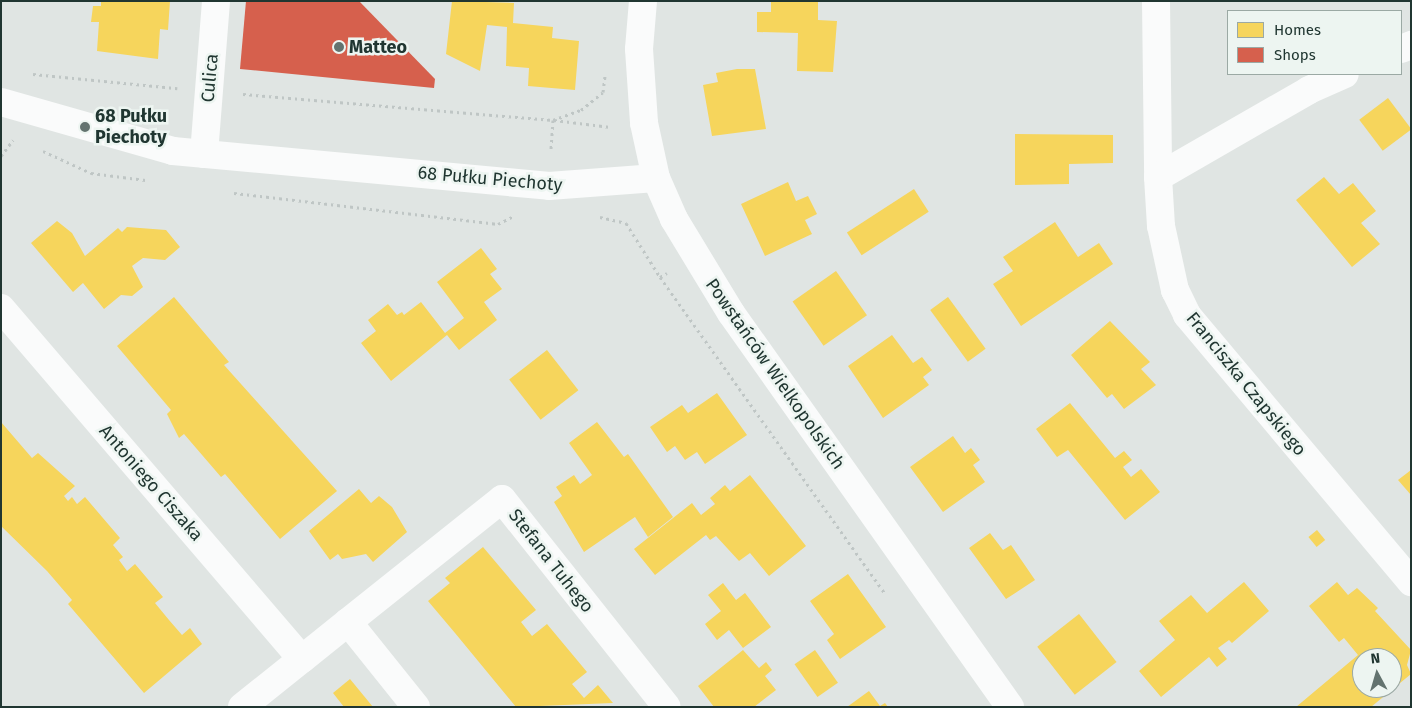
<!DOCTYPE html>
<meta charset="utf-8">
<style>
body{margin:0}
#map{position:relative;width:1412px;height:708px;overflow:hidden;background:#e0e5e3;font-family:"Fira Sans",sans-serif}
div>[style]{position:absolute}
[style*='--x']{left:calc(var(--x)*1px);top:calc(var(--y)*1px);width:calc(var(--w)*1px);rotate:calc(var(--a)*1deg)}
.homes>*{inset:0;background:#f6d55c;transform-origin:0 0}
.shops>*{inset:0;background:#d6604d}
.path>*{height:3px;margin-top:-1.5px;transform-origin:0;background:repeating-linear-gradient(90deg,#bfc6c5 0 2.5px,transparent 0 6.5px)}
.minor>*{height:28px;margin:-14px;padding:0 14px;transform-origin:14px;border-radius:14px;background:#fafbfb}
.dots>*{width:14px;height:14px;translate:-50% -50%;box-sizing:border-box;border:2px solid #edf5f1;border-radius:50%}
span{translate:-50% -50%;white-space:nowrap;text-align:center;line-height:1.15;-webkit-text-stroke:5px #edf5f1;paint-order:stroke}
.poi-label{font-size:18px;color:#203631;font-weight:700}
.left{translate:0 -50%;text-align:left}
.street-label{font-size:18px;color:#203631}
.frame{position:absolute;inset:0;border:2px solid #203631;pointer-events:none}
.legend{position:absolute;left:1227px;top:10px;width:175px;height:65px;box-sizing:border-box;background:#edf5f1;border:1px solid #9ba9a4;margin:0;padding:6px 9px;list-style:none;font-size:15px;color:#203631}
.legend li{display:flex;align-items:center;gap:10px;height:25px}
.legend b{width:25px;border:1px solid #9ba9a4}
.north{position:absolute;left:1352px;top:648px;width:50px;height:50px;box-sizing:border-box;background:#edf5f1;border:1px solid #9ba9a4;border-radius:50%;rotate:354deg;font-size:14px;font-weight:700;line-height:20px;text-align:center;color:#203631}
.north::after{content:'';display:block;margin:auto;width:18px;height:22px;background:#63736f;clip-path:polygon(50% 0,100% 100%,50% 72%,0 100%)}
</style>
<div id="map">
<div class="homes">
<i style="clip-path:polygon(101px 1px,170px 1px,168px 30px,160px 29px,158px 59px,97px 51px,99px 22px,91px 22px,93px 6px,101px 6px)"></i>
<i style="clip-path:polygon(452px 1px,514px 3px,513px 23px,553px 27px,552px 38px,579px 41px,575px 90px,528px 86px,529px 68px,506px 66px,507px 27px,487px 25px,480px 71px,446px 54px)"></i>
<i style="clip-path:polygon(771px 1px,818px 1px,818px 20px,837px 21px,833px 72px,797px 71px,798px 33px,757px 32px,757px 12px,771px 12px)"></i>
<i style="clip-path:polygon(737px 69px,755px 69px,766px 129px,712px 136px,703px 85px,718px 82px,716px 73px)"></i>
<i style="left:1388px;top:98px;width:39px;height:36px;rotate:53deg"></i>
<i style="clip-path:polygon(1015px 134px,1113px 135px,1113px 163px,1069px 164px,1069px 184px,1015px 185px)"></i>
<i style="clip-path:polygon(1324px 177px,1339px 194px,1353px 183px,1376px 211px,1361px 223px,1380px 244px,1352px 267px,1296px 200px)"></i>
<i style="clip-path:polygon(788px 182px,796px 201px,808px 196px,817px 214px,805px 220px,812px 234px,765px 256px,741px 204px)"></i>
<i style="left:914px;top:189px;width:27px;height:80px;rotate:57deg"></i>
<i style="clip-path:polygon(57px 221px,72px 233px,85px 256px,118px 228px,122px 232px,127px 227px,166px 230px,180px 247px,165px 260px,143px 258px,132px 266px,143px 287px,132px 296px,121px 295px,104px 309px,83px 283px,73px 292px,31px 243px)"></i>
<i style="clip-path:polygon(1055px 222px,1078px 257px,1099px 243px,1113px 264px,1021px 326px,993px 284px,1013px 271px,1003px 257px)"></i>
<i style="clip-path:polygon(481px 248px,497px 269px,490px 274px,502px 289px,484px 302px,497px 320px,459px 350px,447px 335px,391px 381px,361px 343px,376px 331px,368px 320px,388px 304px,397px 315px,402px 312px,404px 315px,421px 302px,445px 333px,464px 318px,437px 282px)"></i>
<i style="left:836px;top:271px;width:54px;height:53px;rotate:55deg"></i>
<i style="clip-path:polygon(174px 297px,229px 362px,224px 365px,337px 491px,280px 539px,225px 474px,221px 477px,184px 434px,179px 438px,167px 414px,171px 410px,117px 346px)"></i>
<i style="left:948px;top:297px;width:64px;height:22px;rotate:54deg"></i>
<i style="clip-path:polygon(1110px 321px,1150px 362px,1141px 369px,1156px 385px,1124px 409px,1112px 394px,1107px 398px,1071px 355px)"></i>
<i style="clip-path:polygon(892px 335px,913px 363px,922px 357px,932px 370px,923px 377px,929px 385px,883px 418px,848px 366px)"></i>
<i style="left:547px;top:350px;width:51px;height:48px;rotate:52deg"></i>
<i style="clip-path:polygon(717px 393px,747px 435px,705px 464px,697px 452px,685px 460px,675px 446px,667px 452px,650px 427px,682px 405px,688px 413px)"></i>
<i style="clip-path:polygon(1070px 403px,1115px 458px,1124px 451px,1132px 460px,1123px 467px,1131px 477px,1141px 469px,1160px 492px,1125px 520px,1068px 450px,1057px 457px,1036px 429px)"></i>
<i style="clip-path:polygon(1px 422px,32px 458px,38px 453px,75px 486px,64px 496px,68px 501px,72px 497px,77px 504px,85px 497px,120px 538px,113px 545px,123px 557px,119px 560px,127px 571px,135px 564px,163px 597px,155px 603px,169px 620px,182px 635px,190px 628px,202px 644px,144px 693px,68px 604px,72px 600px,47px 571px,1px 526px)"></i>
<i style="clip-path:polygon(597px 422px,624px 457px,628px 454px,673px 517px,648px 537px,635px 517px,584px 552px,554px 502px,562px 496px,556px 487px,574px 475px,580px 484px,592px 475px,569px 443px)"></i>
<i style="clip-path:polygon(953px 436px,965px 453px,971px 448px,980px 460px,973px 465px,985px 482px,943px 512px,910px 467px)"></i>
<i style="clip-path:polygon(1411px 470px,1411px 495px,1398px 480px)"></i>
<i style="clip-path:polygon(750px 475px,806px 546px,769px 576px,750px 553px,739px 561px,716px 536px,710px 540px,706px 535px,655px 575px,634px 549px,692px 503px,701px 515px,715px 504px,710px 498px,725px 485px,730px 491px)"></i>
<i style="clip-path:polygon(359px 489px,371px 503px,379px 496px,392px 507px,407px 532px,373px 562px,366px 554px,342px 559px,338px 554px,330px 560px,309px 531px)"></i>
<i style="left:1317px;top:530px;width:13px;height:11px;rotate:51deg"></i>
<i style="clip-path:polygon(990px 533px,1003px 550px,1011px 545px,1035px 580px,1006px 599px,969px 548px)"></i>
<i style="clip-path:polygon(483px 547px,536px 610px,521px 622px,532px 636px,547px 624px,587px 672px,572px 684px,584px 698px,598px 685px,613px 703px,516px 707px,455px 633px,428px 601px,450px 583px,445px 578px)"></i>
<i style="clip-path:polygon(848px 574px,886px 627px,840px 659px,827px 640px,834px 634px,810px 601px)"></i>
<i style="clip-path:polygon(1244px 582px,1269px 611px,1232px 643px,1229px 640px,1218px 648px,1227px 659px,1217px 667px,1209px 657px,1161px 697px,1139px 671px,1175px 640px,1159px 621px,1191px 595px,1207px 613px)"></i>
<i style="clip-path:polygon(evenodd,1337px 582px,1348px 595px,1357px 588px,1378px 608px,1375px 611px,1411px 650px,1407px 665px,1411px 674px,1371px 707px,1296px 707px,1358px 655px,1344px 638px,1339px 642px,1309px 606px,1337px 582px,1362px 658px,1392px 658px,1392px 688px,1362px 688px,1362px 658px)"></i>
<i style="clip-path:polygon(723px 583px,736px 600px,745px 593px,771px 627px,743px 648px,729px 630px,717px 640px,705px 624px,721px 611px,708px 595px)"></i>
<i style="left:1079px;top:614px;width:61px;height:53px;rotate:52deg"></i>
<i style="clip-path:polygon(743px 650px,759px 668px,766px 662px,772px 670px,765px 676px,776px 690px,754px 707px,714px 707px,698px 686px)"></i>
<i style="left:815px;top:650px;width:40px;height:25px;rotate:55deg"></i>
<i style="clip-path:polygon(350px 679px,373px 707px,344px 707px,333px 693px)"></i>
<i style="clip-path:polygon(869px 691px,880px 706px,885px 703px,888px 707px,847px 707px)"></i>
</div>
<div class="shops">
<i style="clip-path:polygon(246px 1px,359px 1px,435px 79px,434px 88px,240px 69px)"></i>
</div>
<div class="path">
<i style="--x:33;--y:74;--w:145;--a:5.6"></i>
<i style="--x:243;--y:94;--w:311;--a:4.8"></i>
<i style="--x:553;--y:120;--w:32;--a:94"></i>
<i style="--x:553;--y:120;--w:30;--a:-20"></i>
<i style="--x:581;--y:110;--w:28;--a:-39"></i>
<i style="--x:603;--y:92;--w:16;--a:-83"></i>
<i style="--x:554;--y:120;--w:57;--a:7"></i>
<i style="--x:43;--y:151;--w:53;--a:24.6"></i>
<i style="--x:91;--y:173;--w:55;--a:7.3"></i>
<i style="--x:1;--y:156;--w:20;--a:-53"></i>
<i style="--x:234;--y:193;--w:266;--a:6.7"></i>
<i style="--x:498;--y:224;--w:16;--a:-27"></i>
<i style="--x:600;--y:217;--w:27;--a:13"></i>
<i style="--x:626;--y:223;--w:64;--a:57.8"></i>
<i style="--x:660;--y:277;--w:8;--a:-30"></i>
<i style="--x:660;--y:277;--w:387;--a:54.6"></i>
</div>
<div class="minor">
<i style="--x:643;--y:1;--w:48;--a:94.8"></i>
<i style="--x:639;--y:49;--w:74;--a:86.1"></i>
<i style="--x:644;--y:123;--w:56;--a:77.7"></i>
<i style="--x:656;--y:178;--w:45;--a:66.3"></i>
<i style="--x:674;--y:219;--w:110;--a:58.8"></i>
<i style="--x:731;--y:313;--w:483;--a:54.7"></i>
<i style="--x:1156;--y:1;--w:176;--a:89.3"></i>
<i style="--x:1158;--y:177;--w:49;--a:86.5"></i>
<i style="--x:1161;--y:226;--w:66;--a:77.7"></i>
<i style="--x:1175;--y:290;--w:28;--a:64"></i>
<i style="--x:1187;--y:315;--w:349;--a:50"></i>
<i style="--x:1401;--y:49;--w:11;--a:-22"></i>
<i style="--x:1;--y:102;--w:179;--a:15.9"></i>
<i style="--x:173;--y:151;--w:378;--a:5.3"></i>
<i style="--x:549;--y:186;--w:107;--a:-4.3"></i>
<i style="--x:204;--y:154;--w:153;--a:-85.5"></i>
<i style="--x:1158;--y:177;--w:174;--a:-29.9"></i>
<i style="--x:1309;--y:90;--w:39;--a:-24"></i>
<i style="--x:1;--y:308;--w:462;--a:49.4"></i>
<i style="--x:302;--y:659;--w:59;--a:-38.8"></i>
<i style="--x:348;--y:622;--w:109;--a:51.3"></i>
<i style="--x:348;--y:622;--w:197;--a:-38.6"></i>
<i style="--x:502;--y:499;--w:265;--a:51.6"></i>
<i style="--x:242;--y:707;--w:77;--a:-38.7"></i>
</div>
<div class="dots">
<i style="left:339px;top:47px;background:#63736f"></i>
<i style="left:85px;top:127px;background:#63736f"></i>
</div>
<div class="poi-label">
<span class="left" style="left:349px;top:47px">Matteo</span>
<span class="left" style="left:95px;top:127px">68 Pułku<br>Piechoty</span>
</div>
<div class="street-label">
<span style="left:210px;top:78px;rotate:-85deg">Culica</span>
<span style="left:490px;top:179px;rotate:5deg">68 Pułku Piechoty</span>
<span style="left:775px;top:374px;rotate:55deg">Powstańców Wielkopolskich</span>
<span style="left:1246px;top:384px;rotate:51deg">Franciszka Czapskiego</span>
<span style="left:151px;top:483px;rotate:49deg">Antoniego Ciszaka</span>
<span style="left:551px;top:561px;rotate:52deg">Stefana Tuhego</span>
</div>
<div class="frame"></div>
<ul class="legend">
<li><b style="height:14px;background:#f6d55c"></b>Homes</li>
<li><b style="height:14px;background:#d6604d"></b>Shops</li>
</ul>
<div class="north">N</div>
</div>
